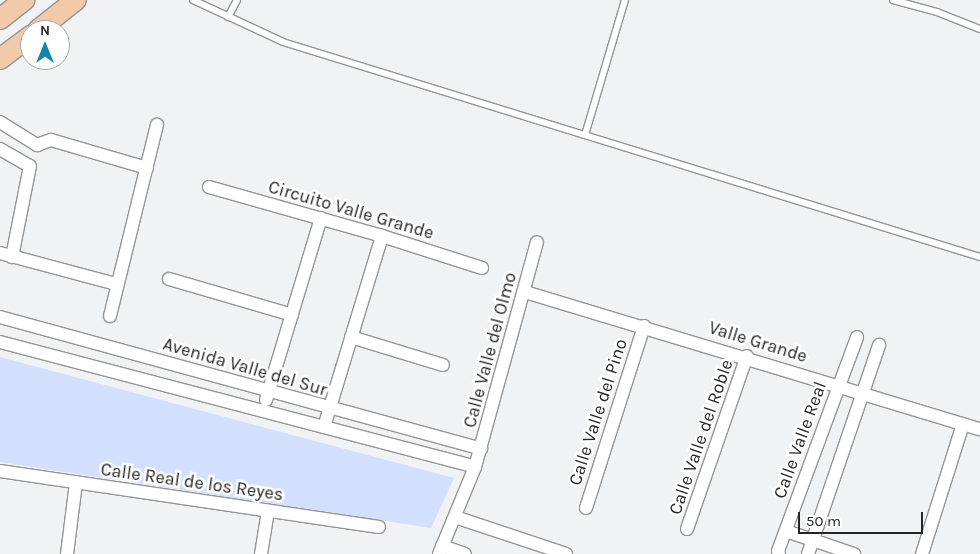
<!DOCTYPE html>
<style>
body{margin:0}
#map{position:relative;width:980px;height:554px;overflow:hidden;background:#f1f2f3;font-family:Karla,sans-serif}
div>[style]{position:absolute}
[style*='--x']{left:calc(var(--x)*1px);top:calc(var(--y)*1px);width:calc(var(--w)*1px);rotate:calc(var(--a)*1deg)}
.green>*{inset:0;background:#d2dffd}
.roads{filter:drop-shadow(1px 0 #949596) drop-shadow(-1px 0 #949596) drop-shadow(0 1px #949596) drop-shadow(0 -1px #949596)}
.lane>*{height:6px;margin:-3px;padding:0 3px;transform-origin:3px;border-radius:3px;background:#fff}
.street>*{height:12px;margin:-6px;padding:0 6px;transform-origin:6px;border-radius:6px;background:#fff}
.primary>*{height:20px;margin:-10px;padding:0 10px;transform-origin:10px;border-radius:10px;background:#f2c9a9}
span{translate:-50% -50%;white-space:nowrap;text-align:center;line-height:1.15;-webkit-text-stroke:5px #fff;paint-order:stroke}
.street-label{font-size:18px;color:#262627}
.north{position:absolute;left:20px;top:20px;width:50px;height:50px;box-sizing:border-box;background:#fff;border:1px solid #a8a8a9;border-radius:50%;rotate:0deg;font-size:14px;font-weight:700;line-height:20px;text-align:center;color:#262627}
.north::after{content:'';display:block;margin:auto;width:18px;height:22px;background:#1584ab;clip-path:polygon(50% 0,100% 100%,50% 72%,0 100%)}
.scale{position:absolute;left:798px;top:512px;width:125px;height:22px;box-sizing:border-box;border:2px solid #262627;border-top:0;padding-left:6px;font-size:15px;line-height:18px;white-space:nowrap;color:#262627;-webkit-text-stroke:4px #fff;paint-order:stroke}
</style>
<div id="map">
<div class="green">
<i style="clip-path:polygon(0 357px,454px 478px,431px 528px,0 462px)"></i>
</div>
<div class="roads">
<div class="lane">
<i style="--x:193;--y:0;--w:99;--a:25"></i>
<i style="--x:283;--y:42;--w:729;--a:17.14"></i>
<i style="--x:893;--y:0;--w:46;--a:15.3"></i>
<i style="--x:937;--y:12;--w:46;--a:21.6"></i>
<i style="--x:228;--y:17;--w:19;--a:-62"></i>
<i style="--x:585;--y:135;--w:141;--a:-73.5"></i>
</div>
<div class="street">
<i style="--x:0;--y:122;--w:44;--a:31.9"></i>
<i style="--x:37;--y:145;--w:15;--a:-20"></i>
<i style="--x:51;--y:140;--w:100;--a:16.3"></i>
<i style="--x:0;--y:149;--w:34;--a:30"></i>
<i style="--x:30;--y:166;--w:93;--a:101.2"></i>
<i style="--x:209;--y:187;--w:180;--a:15.8"></i>
<i style="--x:382;--y:236;--w:105;--a:17.7"></i>
<i style="--x:0;--y:253;--w:120;--a:15"></i>
<i style="--x:169;--y:279;--w:128;--a:16.3"></i>
<i style="--x:525;--y:292;--w:475;--a:16.8"></i>
<i style="--x:110;--y:316;--w:197;--a:-76.2"></i>
<i style="--x:0;--y:317;--w:499;--a:15.3"></i>
<i style="--x:351;--y:337;--w:96;--a:16.9"></i>
<i style="--x:0;--y:342;--w:491;--a:14.7"></i>
<i style="--x:266;--y:400;--w:190;--a:-73.2"></i>
<i style="--x:324;--y:427;--w:200;--a:-73.1"></i>
<i style="--x:0;--y:471;--w:383;--a:8.4"></i>
<i style="--x:586;--y:508;--w:191;--a:-72.3"></i>
<i style="--x:455;--y:517;--w:117;--a:18.4"></i>
<i style="--x:687;--y:529;--w:183;--a:-70.9"></i>
<i style="--x:786;--y:531;--w:72;--a:18.7"></i>
<i style="--x:442;--y:546;--w:24;--a:19"></i>
<i style="--x:67;--y:554;--w:72;--a:-82.8"></i>
<i style="--x:261;--y:554;--w:44;--a:-80.8"></i>
<i style="--x:439;--y:554;--w:94;--a:-67.5"></i>
<i style="--x:475;--y:467;--w:233;--a:-74.6"></i>
<i style="--x:779;--y:554;--w:3;--a:-108"></i>
<i style="--x:778;--y:551;--w:228;--a:-69.7"></i>
<i style="--x:808;--y:554;--w:221;--a:-71.2"></i>
<i style="--x:922;--y:554;--w:136;--a:-72.5"></i>
</div>
<div class="primary">
<i style="--x:0;--y:19;--w:31;--a:-38"></i>
<i style="--x:38;--y:30;--w:48;--a:-38.3"></i>
<i style="--x:0;--y:59;--w:38;--a:-37"></i>
</div>
</div>
<div class="street-label">
<span style="left:351px;top:210px;rotate:16deg">Circuito Valle Grande</span>
<span style="left:758px;top:342px;rotate:17deg">Valle Grande</span>
<span style="left:490px;top:350px;rotate:-75deg">Calle Valle del Olmo</span>
<span style="left:245px;top:367px;rotate:16deg">Avenida Valle del Sur</span>
<span style="left:598px;top:412px;rotate:-72deg">Calle Valle del Pino</span>
<span style="left:701px;top:437px;rotate:-71deg">Calle Valle del Roble</span>
<span style="left:800px;top:440px;rotate:-70deg">Calle Valle Real</span>
<span style="left:192px;top:482px;rotate:8deg">Calle Real de los Reyes</span>
</div>
<div class="north">N</div>
<div class="scale">50 m</div>
</div>
